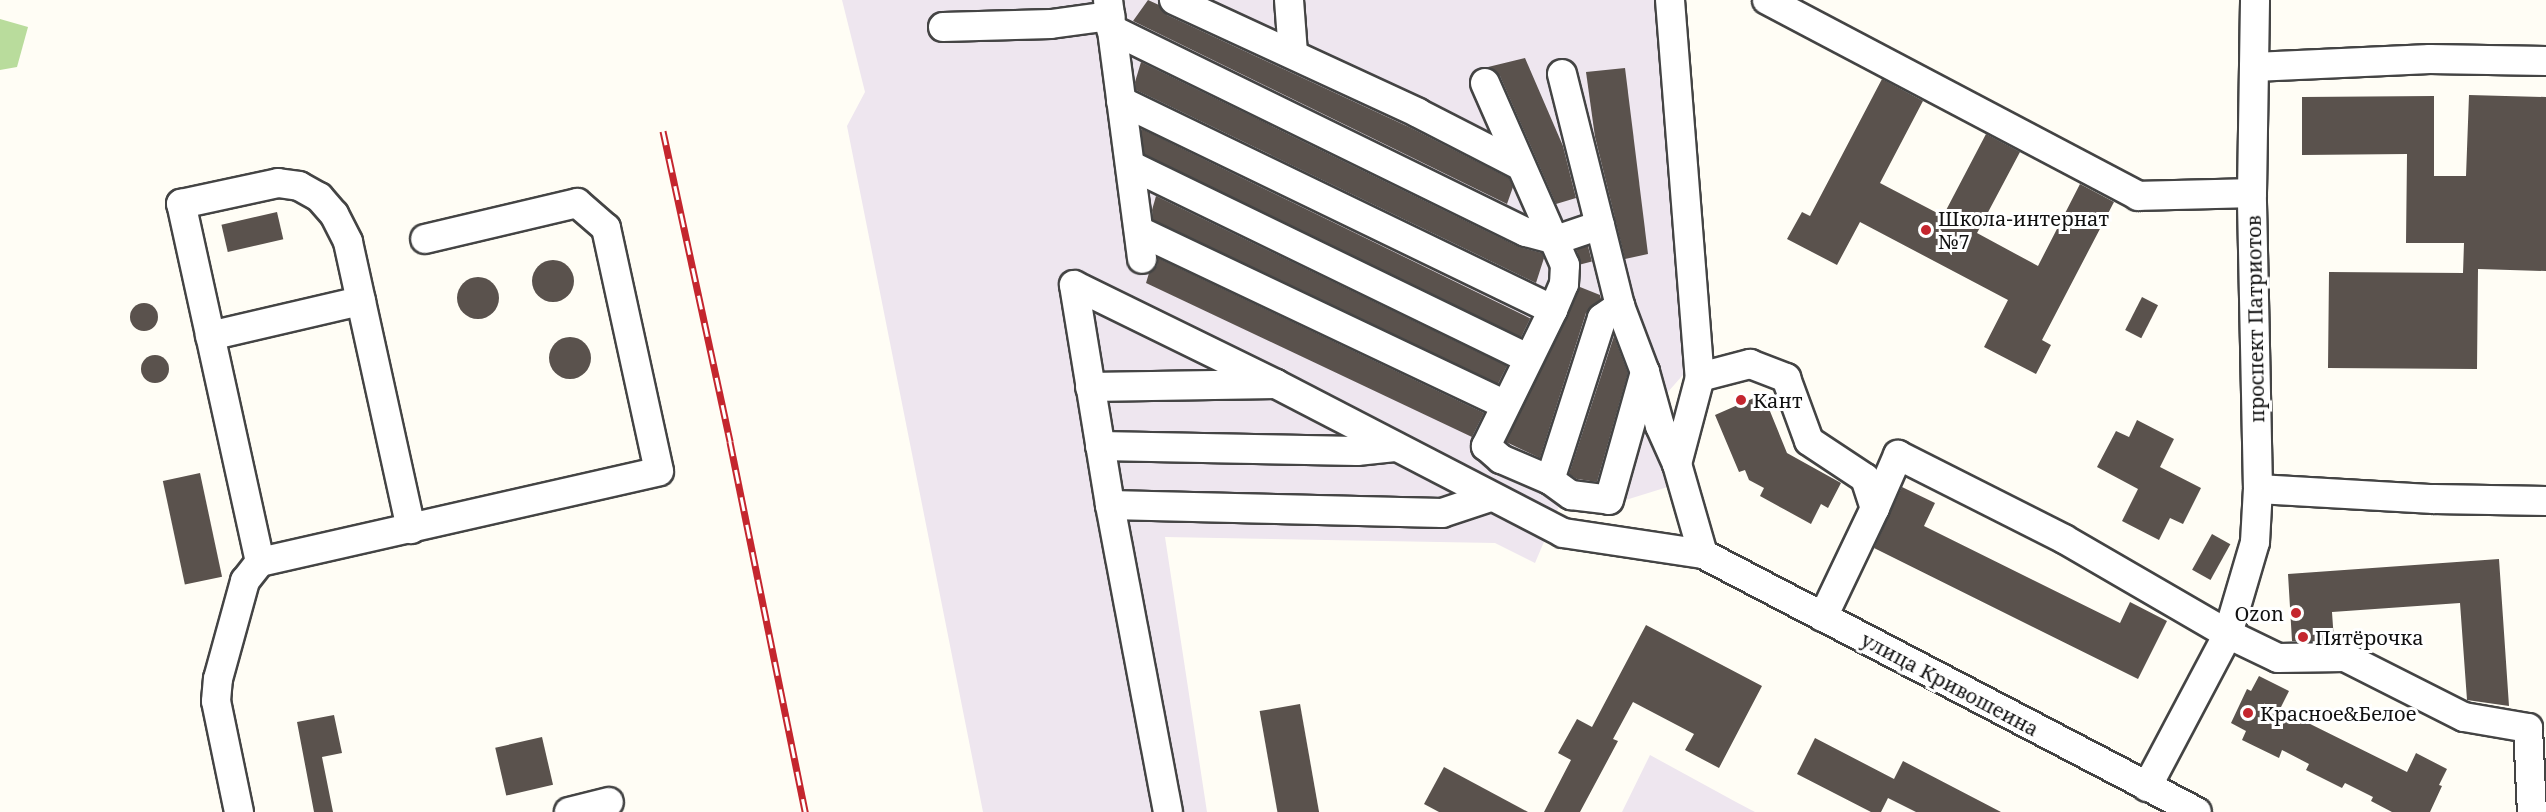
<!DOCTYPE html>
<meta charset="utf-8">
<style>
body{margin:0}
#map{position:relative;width:2546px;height:812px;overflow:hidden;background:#fffdf5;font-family:"Noto Serif",serif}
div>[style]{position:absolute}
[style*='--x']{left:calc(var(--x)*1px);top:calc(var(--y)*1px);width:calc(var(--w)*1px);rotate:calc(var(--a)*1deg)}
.industrial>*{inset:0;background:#eee6ef}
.forest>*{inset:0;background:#b9dc9c}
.building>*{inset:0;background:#5a524d;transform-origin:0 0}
.round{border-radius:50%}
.roads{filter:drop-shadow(2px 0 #444) drop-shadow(-2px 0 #444) drop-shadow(0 2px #444) drop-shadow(0 -2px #444)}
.minor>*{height:28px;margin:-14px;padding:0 14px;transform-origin:14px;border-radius:14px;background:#fff}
.rail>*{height:7px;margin-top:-3.5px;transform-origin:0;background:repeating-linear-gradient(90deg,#fff 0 14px,#c4262e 0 28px);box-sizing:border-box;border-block:2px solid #c4262e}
.dots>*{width:16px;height:16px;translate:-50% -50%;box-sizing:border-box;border:3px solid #fff;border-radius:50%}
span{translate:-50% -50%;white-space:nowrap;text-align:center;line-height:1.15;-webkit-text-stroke:6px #fff;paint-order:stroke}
.poi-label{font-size:20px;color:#111}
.left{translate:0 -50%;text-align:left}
.right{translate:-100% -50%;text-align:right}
.street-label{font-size:20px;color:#111}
</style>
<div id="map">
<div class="industrial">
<i style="clip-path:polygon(842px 0,1655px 0,1690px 367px,1667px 393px,1675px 424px,1674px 485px,1616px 503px,1563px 497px,1535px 563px,1495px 543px,1165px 537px,1207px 812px,983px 812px,847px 126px,865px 92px)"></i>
<i style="clip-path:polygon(1650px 755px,1736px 802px,1755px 812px,1622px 812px)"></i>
</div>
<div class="forest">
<i style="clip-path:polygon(0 19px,28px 27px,17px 67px,0 70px)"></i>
</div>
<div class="building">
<i style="clip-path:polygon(1148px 0,1159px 5px,1167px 15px,1411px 128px,1509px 178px,1513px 187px,1507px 204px,1133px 21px)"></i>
<i style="clip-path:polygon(1525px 58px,1563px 146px,1576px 198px,1556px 204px,1500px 76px,1488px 67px)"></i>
<i style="clip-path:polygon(1141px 62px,1519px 247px,1542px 253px,1544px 258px,1536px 283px,1136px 90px,1135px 82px)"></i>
<i style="clip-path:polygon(1625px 68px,1648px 254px,1625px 259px,1595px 137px,1586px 72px)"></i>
<i style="clip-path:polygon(1882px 79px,1923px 101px,1880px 183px,1943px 216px,1986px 134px,2020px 152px,1977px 233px,2038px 266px,2080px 184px,2114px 202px,2042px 340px,2051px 345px,2036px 374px,1984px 347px,2008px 300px,1860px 222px,1837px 265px,1787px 239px,1802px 212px,1810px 216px)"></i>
<i style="clip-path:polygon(2469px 95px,2546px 97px,2546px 271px,2478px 269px,2477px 369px,2328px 368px,2329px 272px,2463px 273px,2464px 243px,2406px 243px,2407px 154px,2302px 155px,2302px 97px,2434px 96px,2434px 176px,2466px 176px)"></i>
<i style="left:1142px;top:129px;width:432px;height:25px;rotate:26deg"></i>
<i style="clip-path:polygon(1156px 196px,1507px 366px,1498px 384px,1153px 220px,1152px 210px)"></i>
<i style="left:277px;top:212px;width:28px;height:57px;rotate:77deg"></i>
<i style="left:1588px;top:246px;width:16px;height:12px;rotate:76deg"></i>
<i style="clip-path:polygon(1158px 258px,1484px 413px,1472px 437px,1146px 283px,1149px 273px,1157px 266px)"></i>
<i class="round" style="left:532px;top:260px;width:42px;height:42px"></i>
<i class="round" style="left:457px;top:277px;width:42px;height:42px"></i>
<i style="clip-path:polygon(1580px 287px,1600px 295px,1601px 299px,1586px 313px,1540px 458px,1506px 442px)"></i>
<i style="left:2142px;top:297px;width:18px;height:37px;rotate:27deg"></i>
<i class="round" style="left:130px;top:303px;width:28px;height:28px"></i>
<i style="clip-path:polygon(1614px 336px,1628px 373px,1597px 482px,1577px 479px,1569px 474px)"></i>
<i class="round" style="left:549px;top:337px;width:42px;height:42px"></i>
<i class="round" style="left:141px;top:355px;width:28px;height:28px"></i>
<i style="clip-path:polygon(1763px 394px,1787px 453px,1841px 483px,1828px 508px,1821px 504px,1811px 524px,1760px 496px,1764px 488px,1749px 480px,1745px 470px,1739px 472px,1715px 415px)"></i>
<i style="clip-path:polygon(2137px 420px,2174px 439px,2160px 467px,2201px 488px,2183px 524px,2170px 518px,2159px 540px,2122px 521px,2138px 489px,2097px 467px,2116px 431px,2129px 437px)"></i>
<i style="left:200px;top:473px;width:106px;height:38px;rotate:78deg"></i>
<i style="clip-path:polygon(1902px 487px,1935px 503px,1924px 526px,2120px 623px,2130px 602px,2167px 621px,2138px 679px,1874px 548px)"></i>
<i style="left:2212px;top:534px;width:21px;height:41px;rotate:29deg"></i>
<i style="clip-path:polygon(2499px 559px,2509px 706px,2467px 700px,2460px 603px,2332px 612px,2334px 641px,2292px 641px,2288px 574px)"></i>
<i style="clip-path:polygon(1646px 625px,1762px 686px,1719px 768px,1685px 750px,1694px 734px,1633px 702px,1613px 739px,1618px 741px,1580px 812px,1544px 812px,1571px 760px,1558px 753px,1577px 719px,1592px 727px)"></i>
<i style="clip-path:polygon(2259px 676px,2289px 691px,2280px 709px,2407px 772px,2416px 753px,2447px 769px,2439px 785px,2442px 786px,2430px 812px,2392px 812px,2371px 801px,2373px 797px,2345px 783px,2342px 788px,2306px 770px,2309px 764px,2282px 750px,2279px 758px,2242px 740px,2246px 731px,2231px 723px,2247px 689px,2251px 691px)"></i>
<i style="left:1300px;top:704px;width:110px;height:41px;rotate:80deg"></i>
<i style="clip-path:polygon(334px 715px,342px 753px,322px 757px,333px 812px,314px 812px,297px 722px)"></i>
<i style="left:542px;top:737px;width:49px;height:48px;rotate:77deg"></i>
<i style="clip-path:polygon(1815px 738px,1894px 779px,1903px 761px,2001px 812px,1916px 812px,1888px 798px,1881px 812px,1871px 812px,1797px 774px)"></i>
<i style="clip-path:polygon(1444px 767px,1528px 812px,1439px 812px,1424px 804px)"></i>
</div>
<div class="roads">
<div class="minor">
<i style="--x:1108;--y:0;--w:261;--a:82.5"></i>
<i style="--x:1174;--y:0;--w:269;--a:24.8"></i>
<i style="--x:1418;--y:113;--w:114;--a:27.2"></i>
<i style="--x:1289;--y:0;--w:53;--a:85.7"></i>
<i style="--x:1670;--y:0;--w:378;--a:85.5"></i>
<i style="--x:1700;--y:377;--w:90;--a:104.8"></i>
<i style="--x:1677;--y:464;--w:94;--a:73.9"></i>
<i style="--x:1767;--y:0;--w:420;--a:27.8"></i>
<i style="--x:2138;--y:196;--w:114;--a:-1.5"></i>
<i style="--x:943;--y:27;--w:108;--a:-1.6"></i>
<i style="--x:1051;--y:24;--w:60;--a:-7.7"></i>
<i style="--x:1111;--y:29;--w:462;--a:26.1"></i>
<i style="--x:1526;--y:232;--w:31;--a:15"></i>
<i style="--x:1556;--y:240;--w:46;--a:-18.8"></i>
<i style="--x:1600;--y:225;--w:83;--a:76.1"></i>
<i style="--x:1620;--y:306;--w:71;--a:69.3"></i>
<i style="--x:1645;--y:372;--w:56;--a:74.5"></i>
<i style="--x:1660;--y:426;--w:42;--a:65.9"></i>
<i style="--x:2254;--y:67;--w:176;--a:-2.6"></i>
<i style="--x:2430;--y:59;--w:116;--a:1"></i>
<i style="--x:1562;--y:74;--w:156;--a:75.9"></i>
<i style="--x:1485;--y:83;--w:199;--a:66.3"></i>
<i style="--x:1565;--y:265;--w:19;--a:93"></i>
<i style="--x:1564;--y:284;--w:28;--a:113"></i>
<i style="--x:1553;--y:310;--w:152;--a:116.2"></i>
<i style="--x:1486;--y:446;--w:20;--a:41"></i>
<i style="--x:1501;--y:459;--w:53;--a:23.2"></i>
<i style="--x:1550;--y:480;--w:26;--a:36"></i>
<i style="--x:1571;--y:495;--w:38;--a:7"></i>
<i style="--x:1609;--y:500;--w:133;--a:-74.3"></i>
<i style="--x:1121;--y:101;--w:480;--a:25.8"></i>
<i style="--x:1130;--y:165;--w:442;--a:25.9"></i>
<i style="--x:1139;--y:231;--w:405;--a:25.4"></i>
<i style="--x:1074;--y:285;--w:223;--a:80.7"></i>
<i style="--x:1110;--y:505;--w:312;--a:79.3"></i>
<i style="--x:1074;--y:285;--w:225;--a:26.1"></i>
<i style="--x:1276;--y:384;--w:186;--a:179.1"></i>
<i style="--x:210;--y:336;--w:155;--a:-13.1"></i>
<i style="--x:1700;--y:377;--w:52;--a:-14.6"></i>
<i style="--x:1750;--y:364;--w:39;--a:21"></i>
<i style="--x:1786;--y:378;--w:67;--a:69.9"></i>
<i style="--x:1809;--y:441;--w:67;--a:33.5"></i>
<i style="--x:1865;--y:478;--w:32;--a:72"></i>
<i style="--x:1875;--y:508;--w:121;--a:115.5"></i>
<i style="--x:1276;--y:384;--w:323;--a:27.4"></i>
<i style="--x:1563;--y:533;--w:142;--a:8.5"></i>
<i style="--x:1703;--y:554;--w:557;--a:27.58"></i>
<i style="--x:1100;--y:446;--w:257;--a:1.1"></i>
<i style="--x:1357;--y:451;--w:38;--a:-6"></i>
<i style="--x:1550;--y:480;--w:170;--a:-72.2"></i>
<i style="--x:1602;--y:318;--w:22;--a:-34"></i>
<i style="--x:2258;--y:489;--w:176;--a:3.3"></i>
<i style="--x:2434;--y:499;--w:112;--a:1"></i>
<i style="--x:1110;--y:505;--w:332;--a:1.4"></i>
<i style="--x:1442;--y:513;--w:51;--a:-18.4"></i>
<i style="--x:1875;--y:508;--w:58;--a:-66.5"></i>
<i style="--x:1898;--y:455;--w:186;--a:26.8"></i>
<i style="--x:2064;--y:539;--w:190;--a:30.1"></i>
<i style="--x:2228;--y:634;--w:55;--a:25.6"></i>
<i style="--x:2278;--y:658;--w:67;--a:-0.9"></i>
<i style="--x:2345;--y:657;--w:133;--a:26.8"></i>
<i style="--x:2464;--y:717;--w:65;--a:9.8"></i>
<i style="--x:2528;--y:728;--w:84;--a:87.3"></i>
<i style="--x:260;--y:562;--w:367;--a:-102.4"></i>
<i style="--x:181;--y:204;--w:99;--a:-12.2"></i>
<i style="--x:278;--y:183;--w:21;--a:8"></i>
<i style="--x:299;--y:186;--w:23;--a:29"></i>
<i style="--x:319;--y:197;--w:23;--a:49"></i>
<i style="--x:334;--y:214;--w:31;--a:63"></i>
<i style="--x:348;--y:242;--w:294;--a:77.6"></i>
<i style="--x:2147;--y:787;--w:173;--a:-62.1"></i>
<i style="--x:2228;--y:634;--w:96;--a:-73.6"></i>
<i style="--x:2255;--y:542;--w:53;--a:-86.8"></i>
<i style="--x:2258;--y:489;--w:296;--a:-91.2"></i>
<i style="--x:2252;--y:193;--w:193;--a:-89.1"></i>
<i style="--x:239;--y:812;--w:113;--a:-101.7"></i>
<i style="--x:216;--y:701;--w:22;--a:-85"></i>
<i style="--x:218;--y:679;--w:102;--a:-74.6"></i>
<i style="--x:245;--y:581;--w:24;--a:-52"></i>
<i style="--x:260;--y:562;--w:409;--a:-12.8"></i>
<i style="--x:659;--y:471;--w:249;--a:-102.3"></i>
<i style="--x:606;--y:228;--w:38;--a:-139"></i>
<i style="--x:577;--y:203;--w:156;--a:166.7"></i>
<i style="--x:569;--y:812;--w:41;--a:-14"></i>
</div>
</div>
<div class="rail">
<i style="--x:663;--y:131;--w:318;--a:77.8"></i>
<i style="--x:730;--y:442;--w:378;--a:78.5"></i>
</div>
<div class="dots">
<i style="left:1926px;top:230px;background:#c4262e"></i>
<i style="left:1741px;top:400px;background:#c4262e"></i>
<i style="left:2296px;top:613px;background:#c4262e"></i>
<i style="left:2303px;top:637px;background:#c4262e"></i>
<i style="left:2248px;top:713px;background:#c4262e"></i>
</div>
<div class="poi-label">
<span class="left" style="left:1938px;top:230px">Школа-интернат<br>№7</span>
<span class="left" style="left:1753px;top:400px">Кант</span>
<span class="right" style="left:2284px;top:613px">Ozon</span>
<span class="left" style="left:2315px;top:637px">Пятёрочка</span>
<span class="left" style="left:2260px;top:713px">Красное&amp;Белое</span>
</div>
<div class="street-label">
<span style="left:2255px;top:319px;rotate:-91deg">проспект Патриотов</span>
<span style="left:1950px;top:684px;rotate:28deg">улица Кривошеина</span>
</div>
</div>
